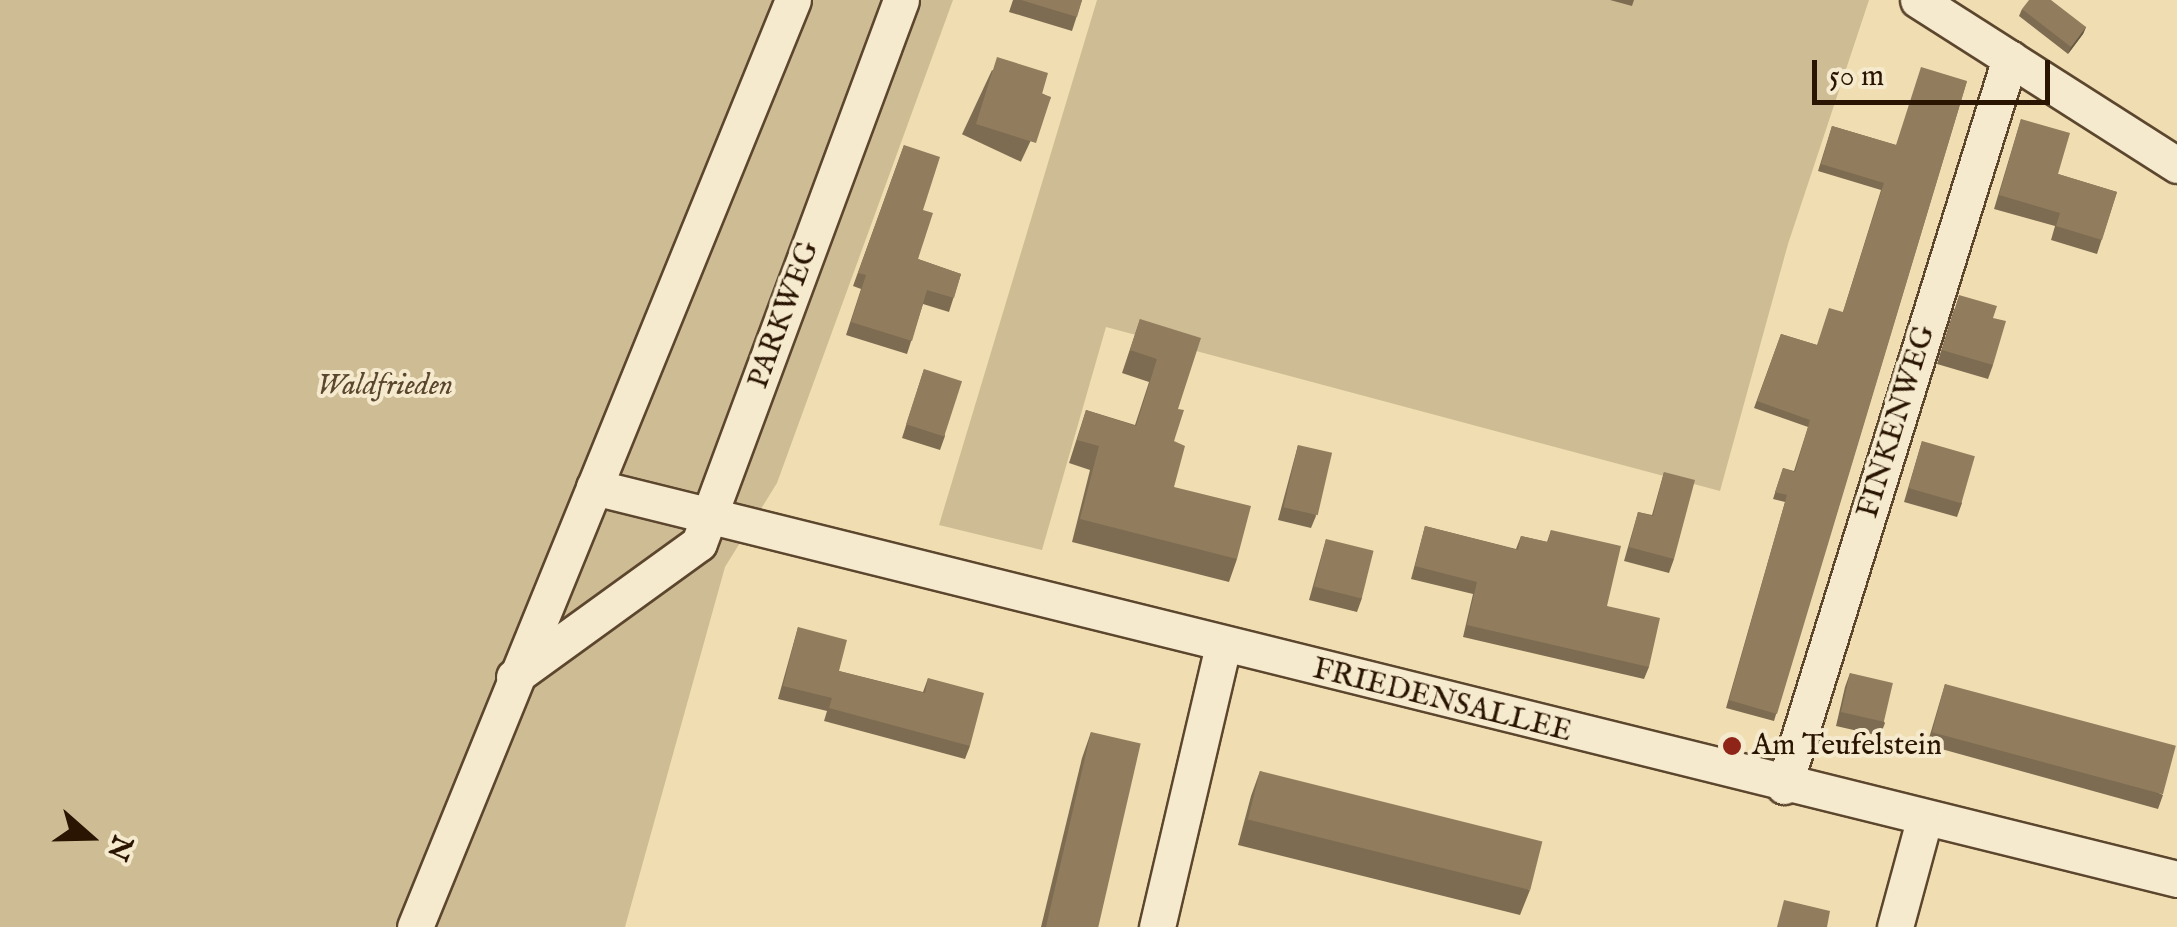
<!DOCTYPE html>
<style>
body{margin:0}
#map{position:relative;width:2177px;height:927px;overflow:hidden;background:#f0deb2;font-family:"IM FELL English",serif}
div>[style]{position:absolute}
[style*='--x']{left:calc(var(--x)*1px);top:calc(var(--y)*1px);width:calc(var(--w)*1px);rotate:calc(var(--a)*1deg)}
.green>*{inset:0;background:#cebc94}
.roads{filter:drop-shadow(2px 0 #5c462e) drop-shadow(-2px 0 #5c462e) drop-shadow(0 2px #5c462e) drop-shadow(0 -2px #5c462e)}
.minor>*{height:35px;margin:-17.5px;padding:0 17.5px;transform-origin:17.5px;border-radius:17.5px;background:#f5eacd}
.wall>*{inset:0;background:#7d6c51;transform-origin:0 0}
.shaded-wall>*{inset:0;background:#665842}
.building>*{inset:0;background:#917d5e;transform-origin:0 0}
.dots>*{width:28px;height:28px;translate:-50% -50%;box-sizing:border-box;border:5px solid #f5eacd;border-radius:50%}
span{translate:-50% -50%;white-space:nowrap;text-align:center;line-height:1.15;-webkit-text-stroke:8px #f5eacd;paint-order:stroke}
.street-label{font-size:30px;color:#2a1402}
.park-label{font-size:30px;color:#5b462e;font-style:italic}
.poi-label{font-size:30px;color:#2a1402}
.left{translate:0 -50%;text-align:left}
.north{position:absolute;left:40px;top:787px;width:100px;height:100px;-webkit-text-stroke:8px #f5eacd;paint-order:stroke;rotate:110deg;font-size:28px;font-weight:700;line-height:40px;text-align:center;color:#2a1402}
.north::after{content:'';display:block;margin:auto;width:35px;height:45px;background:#2a1402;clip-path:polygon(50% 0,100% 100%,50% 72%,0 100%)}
.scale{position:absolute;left:1812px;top:60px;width:238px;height:45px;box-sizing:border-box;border:5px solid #2a1402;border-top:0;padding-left:12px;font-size:30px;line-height:35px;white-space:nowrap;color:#2a1402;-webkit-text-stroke:8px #f5eacd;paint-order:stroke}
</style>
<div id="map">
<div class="green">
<i style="clip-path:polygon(0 0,953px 0,777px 483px,725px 567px,625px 927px,0 927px)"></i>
<i style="clip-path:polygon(1097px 0,1869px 0,1788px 244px,1720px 491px,1106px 327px,1042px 550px,939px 525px)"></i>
</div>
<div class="roads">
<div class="minor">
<i style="--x:1918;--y:0;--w:307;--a:32.5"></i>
<i style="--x:594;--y:487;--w:1631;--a:13.91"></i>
<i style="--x:514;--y:677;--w:228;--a:-35.9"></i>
<i style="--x:699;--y:543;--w:579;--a:-69.59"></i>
<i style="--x:1784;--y:786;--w:762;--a:-72.75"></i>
<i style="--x:415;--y:927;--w:1001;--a:-67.82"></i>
<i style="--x:1157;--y:927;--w:289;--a:-76.8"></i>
<i style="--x:1895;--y:927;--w:111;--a:-74.8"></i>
</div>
</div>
<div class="wall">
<i style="clip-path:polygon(1013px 0,1082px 0,1072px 31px,1009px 12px)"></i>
<i style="clip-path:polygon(1610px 0,1634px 0,1632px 6px)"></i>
<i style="clip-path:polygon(2022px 9px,2086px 27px,2083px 34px,2068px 54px,2019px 16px)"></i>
<i style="left:992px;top:70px;width:65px;height:71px;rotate:25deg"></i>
<i style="clip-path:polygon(1967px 81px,1774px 721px,1726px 708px,1785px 502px,1773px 499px,1783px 468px,1794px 471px,1808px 427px,1754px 408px,1781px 334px,1817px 345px,1843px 312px,1881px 190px,1818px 171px,1832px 126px,1896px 145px)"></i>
<i style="clip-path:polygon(2021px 119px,2058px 174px,2117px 192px,2097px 254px,2051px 240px,2055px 226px,1994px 209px)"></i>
<i style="clip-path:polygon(904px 145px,923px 210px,918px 259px,961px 274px,949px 312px,923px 304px,907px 354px,846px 335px,861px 289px,853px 286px)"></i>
<i style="clip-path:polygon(1954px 309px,1993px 318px,1993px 365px,1988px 379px,1937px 364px)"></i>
<i style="clip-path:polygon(1140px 319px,1178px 409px,1174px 441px,1174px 487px,1237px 559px,1229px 582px,1072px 542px,1090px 470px,1069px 463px,1086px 410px,1135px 425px,1149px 382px,1122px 373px)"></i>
<i style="clip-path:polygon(924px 369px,945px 436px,940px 450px,902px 438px)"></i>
<i style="clip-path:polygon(1922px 441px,1962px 503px,1957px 517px,1904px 502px)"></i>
<i style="clip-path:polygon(1298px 445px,1316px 516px,1311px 528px,1278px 520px)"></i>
<i style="clip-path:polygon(1664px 472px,1674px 559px,1669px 573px,1624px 561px,1638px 512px,1652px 515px)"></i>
<i style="clip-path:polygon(1425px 526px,1516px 549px,1521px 536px,1547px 542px,1551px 530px,1607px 606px,1649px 667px,1644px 679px,1463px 637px,1473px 594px,1411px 579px)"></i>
<i style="clip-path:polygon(1326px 539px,1362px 598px,1357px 612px,1309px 600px)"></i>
<i style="clip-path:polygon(798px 627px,839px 671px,923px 692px,928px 678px,970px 746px,965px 759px,824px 721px,827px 711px,778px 699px)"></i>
<i style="clip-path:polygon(1850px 673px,1885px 723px,1880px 736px,1836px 726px,1845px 687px)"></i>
<i style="clip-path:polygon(1945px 684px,2163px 795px,2158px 809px,1927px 745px)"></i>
<i style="clip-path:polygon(1091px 732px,1096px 927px,1041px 927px,1082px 758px)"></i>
<i style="clip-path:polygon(1260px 771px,1530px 890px,1520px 915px,1238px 845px,1251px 796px)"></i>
</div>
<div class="shaded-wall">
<i style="clip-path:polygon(2086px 27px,2083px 34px,2068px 54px,2071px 47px)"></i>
</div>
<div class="building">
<i style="clip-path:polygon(1021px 0,1082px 0,1077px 17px)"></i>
<i style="clip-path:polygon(2029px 0,2051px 0,2086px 27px,2071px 47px,2022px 9px)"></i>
<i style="clip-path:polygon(997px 57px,1048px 73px,1042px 94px,1051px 97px,1036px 143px,976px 124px)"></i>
<i style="clip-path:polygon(1921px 67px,1967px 81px,1777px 714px,1729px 700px,1787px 495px,1775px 492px,1783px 468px,1795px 472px,1810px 420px,1757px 401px,1781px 334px,1817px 345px,1829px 308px,1843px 312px,1884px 183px,1821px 164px,1832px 126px,1896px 145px)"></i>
<i style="clip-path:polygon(2021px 119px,2070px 133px,2058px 174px,2117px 192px,2102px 240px,2056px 226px,2060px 213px,1999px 195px)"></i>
<i style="clip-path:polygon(904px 145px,940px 157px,923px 210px,933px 213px,918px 259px,961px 274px,954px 298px,927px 290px,912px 341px,851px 322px,866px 275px,858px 273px)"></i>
<i style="clip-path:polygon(1959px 295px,1997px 306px,1993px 318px,2006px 321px,1993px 365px,1942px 350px)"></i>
<i style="clip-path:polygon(1140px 319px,1201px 338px,1178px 409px,1184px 410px,1174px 441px,1185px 446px,1174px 487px,1251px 506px,1237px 559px,1080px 519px,1099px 446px,1077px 440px,1086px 410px,1136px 426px,1157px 359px,1130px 350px)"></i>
<i style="left:924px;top:369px;width:40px;height:58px;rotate:18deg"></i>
<i style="left:1922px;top:441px;width:55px;height:49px;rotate:16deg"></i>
<i style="left:1298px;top:445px;width:35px;height:64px;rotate:13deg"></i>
<i style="clip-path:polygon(1664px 472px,1695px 480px,1674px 559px,1629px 547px,1638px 512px,1653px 516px)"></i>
<i style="clip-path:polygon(1425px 526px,1518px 550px,1521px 536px,1548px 542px,1551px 530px,1621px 546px,1607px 606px,1660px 618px,1649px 667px,1467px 625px,1477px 582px,1415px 566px)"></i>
<i style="left:1326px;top:539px;width:49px;height:49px;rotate:14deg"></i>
<i style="clip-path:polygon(798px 627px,847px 640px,839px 671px,925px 693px,928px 678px,984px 693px,970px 746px,829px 708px,832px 698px,783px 686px)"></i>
<i style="left:1850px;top:673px;width:44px;height:40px;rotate:13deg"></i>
<i style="left:1945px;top:684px;width:239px;height:50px;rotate:15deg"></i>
<i style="left:1091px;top:732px;width:51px;height:201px;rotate:13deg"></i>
<i style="left:1260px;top:771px;width:291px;height:50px;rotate:14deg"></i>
<i style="clip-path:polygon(1784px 900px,1830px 911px,1827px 927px,1777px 927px)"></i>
</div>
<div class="dots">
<i style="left:1732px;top:746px;background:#8f2418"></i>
</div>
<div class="street-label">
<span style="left:784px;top:315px;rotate:-70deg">PARKWEG</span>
<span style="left:1897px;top:422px;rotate:-73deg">FINKENWEG</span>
<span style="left:1442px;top:701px;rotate:14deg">FRIEDENSALLEE</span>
</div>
<div class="park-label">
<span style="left:385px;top:386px">Waldfrieden</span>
</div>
<div class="poi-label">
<span class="left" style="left:1752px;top:746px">Am Teufelstein</span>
</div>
<div class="north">N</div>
<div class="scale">50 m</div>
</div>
